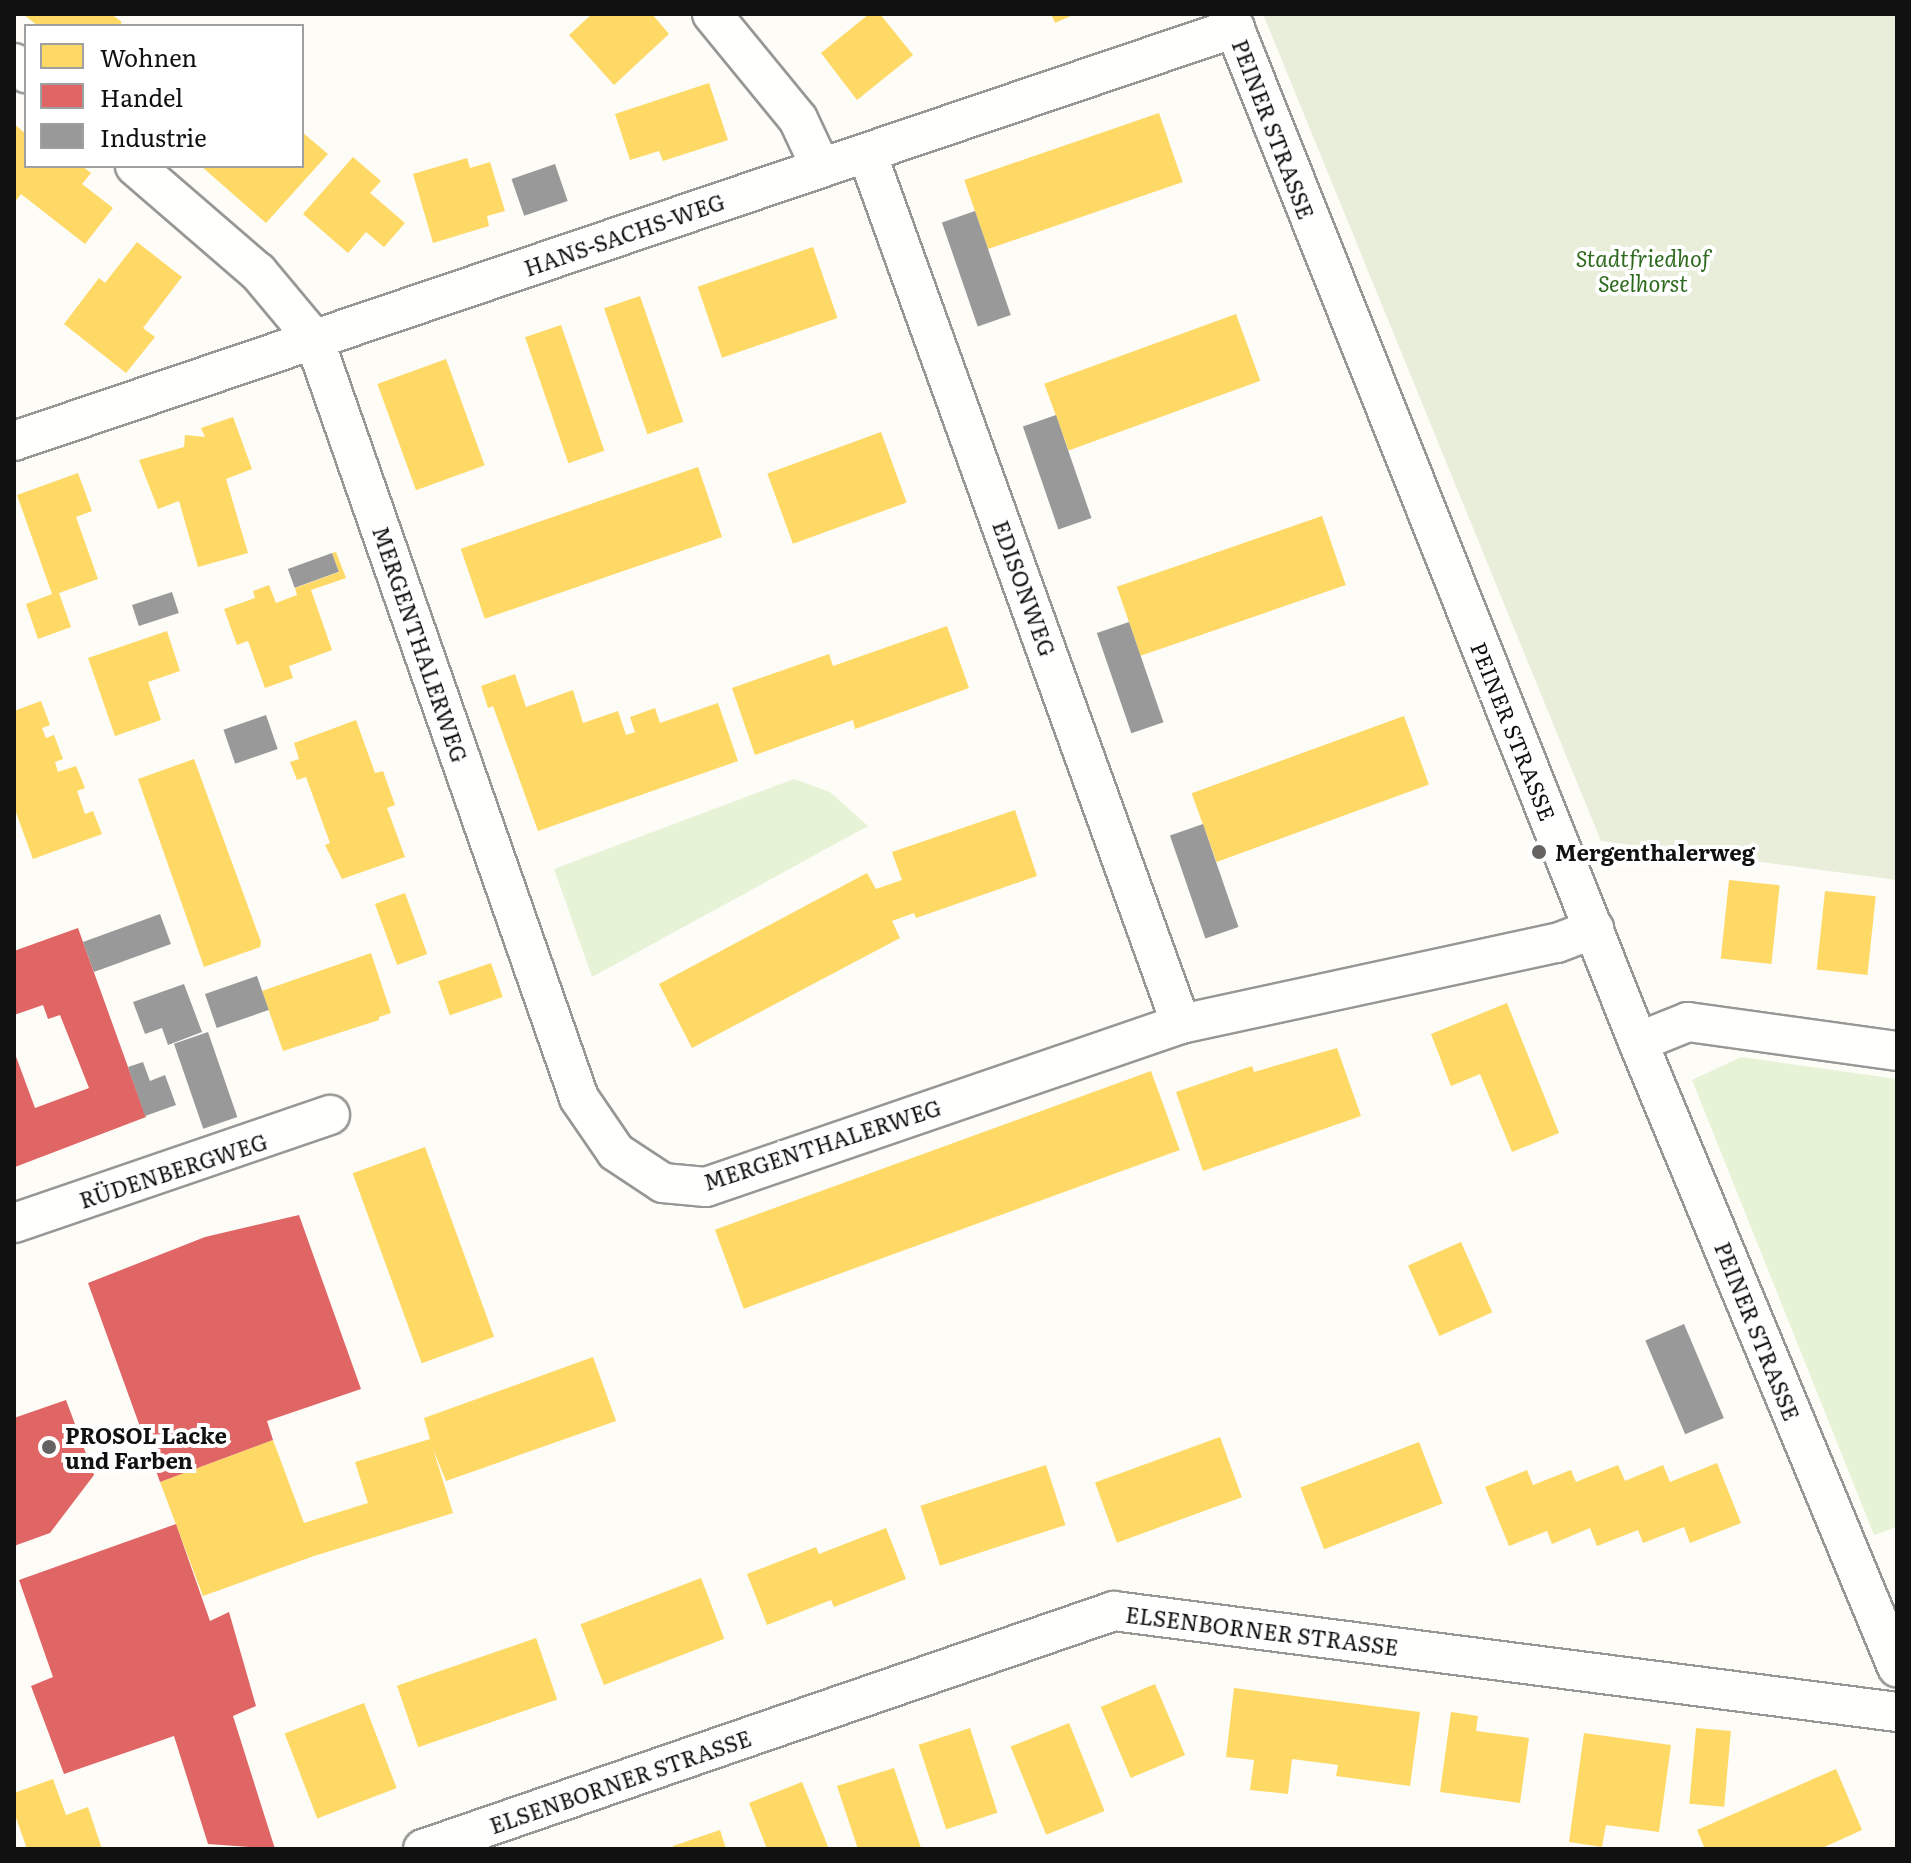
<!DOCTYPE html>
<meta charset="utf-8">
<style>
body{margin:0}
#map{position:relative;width:1911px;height:1863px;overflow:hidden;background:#fdfcf7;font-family:Literata,serif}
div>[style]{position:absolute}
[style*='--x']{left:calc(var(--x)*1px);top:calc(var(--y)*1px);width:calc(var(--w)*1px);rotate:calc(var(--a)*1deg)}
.green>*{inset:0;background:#e7f3d7}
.cemetery>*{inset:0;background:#e9eedb}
.homes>*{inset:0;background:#ffd966;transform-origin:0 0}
.shops>*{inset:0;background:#e06666}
.industry>*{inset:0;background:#999;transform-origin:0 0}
.roads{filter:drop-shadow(2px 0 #979795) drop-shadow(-2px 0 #979795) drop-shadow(0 2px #979795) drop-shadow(0 -2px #979795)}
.minor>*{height:38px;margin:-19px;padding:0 19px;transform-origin:19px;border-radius:19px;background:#fffffe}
.dots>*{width:22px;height:22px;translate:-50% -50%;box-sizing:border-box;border:4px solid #fff;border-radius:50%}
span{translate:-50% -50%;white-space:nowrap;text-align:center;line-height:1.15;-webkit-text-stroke:8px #fff;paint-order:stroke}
.street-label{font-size:22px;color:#111}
.park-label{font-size:22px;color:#2f6b1f;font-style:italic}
.poi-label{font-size:22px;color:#111;font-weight:700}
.left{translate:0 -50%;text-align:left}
.frame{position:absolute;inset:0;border:16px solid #111;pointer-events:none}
.legend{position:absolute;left:24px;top:24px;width:280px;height:144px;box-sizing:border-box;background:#fff;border:2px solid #a0a0a0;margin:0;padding:10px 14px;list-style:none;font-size:24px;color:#111}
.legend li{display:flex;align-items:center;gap:16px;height:40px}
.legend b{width:40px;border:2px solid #a0a0a0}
</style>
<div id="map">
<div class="green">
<i style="clip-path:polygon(794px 779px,830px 792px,868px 826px,592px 977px,554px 869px)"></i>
<i style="clip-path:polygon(1741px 1057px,1897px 1079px,1897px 1527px,1874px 1535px,1692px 1080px)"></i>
</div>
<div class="cemetery">
<i style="clip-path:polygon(1263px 14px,1897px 14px,1897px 880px,1601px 841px)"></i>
</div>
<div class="homes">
<i style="clip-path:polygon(23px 14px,111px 14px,122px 22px,119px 26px,38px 26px)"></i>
<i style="clip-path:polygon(592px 14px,652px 14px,669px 34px,614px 85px,569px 35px)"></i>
<i style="clip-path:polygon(869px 14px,880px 14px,913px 55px,857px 100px,821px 53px)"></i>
<i style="clip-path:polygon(1051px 14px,1075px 14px,1055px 23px)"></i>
<i style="clip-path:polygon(709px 83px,728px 140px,663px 161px,659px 151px,630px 160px,615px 114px)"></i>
<i style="left:1159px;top:113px;width:73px;height:206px;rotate:71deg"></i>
<i style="clip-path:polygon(14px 124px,26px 134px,26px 166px,82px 166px,91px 173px,82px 184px,113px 208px,85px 244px,21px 194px,14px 203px)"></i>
<i style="clip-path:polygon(302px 132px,328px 154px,266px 223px,201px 166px,302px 166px)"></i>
<i style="clip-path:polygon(353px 157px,381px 181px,370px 193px,405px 223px,384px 247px,366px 232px,348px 253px,303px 214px)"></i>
<i style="clip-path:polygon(467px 158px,470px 168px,490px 162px,505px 211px,487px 216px,489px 226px,433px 243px,413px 174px)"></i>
<i style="clip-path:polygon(137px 242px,182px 277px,143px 328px,155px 337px,126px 373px,64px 324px,99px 278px,105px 283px)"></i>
<i style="left:813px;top:247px;width:75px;height:122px;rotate:71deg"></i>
<i style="left:640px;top:296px;width:133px;height:38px;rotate:71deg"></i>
<i style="left:1236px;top:314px;width:71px;height:204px;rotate:70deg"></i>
<i style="left:561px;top:325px;width:133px;height:38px;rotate:71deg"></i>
<i style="left:446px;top:359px;width:113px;height:73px;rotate:70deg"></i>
<i style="clip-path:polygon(233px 417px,252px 469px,226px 479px,248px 553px,198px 567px,179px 501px,158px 509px,139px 460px,184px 447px,185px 435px,205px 437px,201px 428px)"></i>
<i style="left:881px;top:432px;width:75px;height:121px;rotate:70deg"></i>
<i style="left:698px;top:467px;width:74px;height:251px;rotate:71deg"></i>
<i style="clip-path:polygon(78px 473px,92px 511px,76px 517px,98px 579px,59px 593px,71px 627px,38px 639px,26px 604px,52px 594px,17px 495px)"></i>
<i style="left:1322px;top:516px;width:73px;height:217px;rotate:71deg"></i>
<i style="clip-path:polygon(336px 552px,346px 578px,311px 590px,332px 650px,289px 666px,293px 678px,265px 688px,248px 641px,237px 645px,224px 609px,255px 598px,253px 591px,269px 585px,276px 603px,297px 595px,295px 588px,339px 572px,332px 553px)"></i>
<i style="clip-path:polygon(947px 626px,969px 688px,855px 729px,853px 720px,755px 755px,732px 688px,829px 654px,833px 666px)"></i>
<i style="clip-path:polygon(167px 631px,180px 671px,148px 682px,161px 720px,115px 736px,88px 658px)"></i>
<i style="clip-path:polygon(515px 674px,526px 707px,573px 690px,583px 723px,618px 711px,626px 735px,635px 732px,630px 717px,655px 708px,660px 723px,718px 703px,738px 761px,538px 831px,493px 706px,488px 708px,481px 686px)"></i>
<i style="clip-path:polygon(41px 701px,50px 725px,42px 728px,46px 738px,54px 735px,63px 759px,55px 762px,58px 772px,76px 766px,85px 788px,77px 791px,85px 814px,93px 811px,102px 834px,33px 859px,14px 807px,14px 711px)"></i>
<i style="left:1404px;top:716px;width:73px;height:226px;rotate:70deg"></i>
<i style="clip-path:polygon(356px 720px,375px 773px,383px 771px,395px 805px,387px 808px,405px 857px,342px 879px,325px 845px,330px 843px,306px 777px,297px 780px,290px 762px,299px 759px,294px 743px)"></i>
<i style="clip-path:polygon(194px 759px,261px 942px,260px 947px,204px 967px,138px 779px)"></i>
<i style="clip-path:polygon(1015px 810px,1037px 876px,916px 918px,914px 913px,892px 921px,900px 938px,692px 1048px,659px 984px,867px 873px,876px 889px,902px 880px,892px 852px)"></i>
<i style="left:1729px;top:880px;width:51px;height:79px;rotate:6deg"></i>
<i style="left:1825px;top:891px;width:51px;height:79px;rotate:6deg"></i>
<i style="left:405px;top:893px;width:65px;height:32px;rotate:70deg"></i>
<i style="clip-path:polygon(371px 953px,391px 1013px,379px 1017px,379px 1020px,283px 1051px,262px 991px)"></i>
<i style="left:491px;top:963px;width:36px;height:56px;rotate:71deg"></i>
<i style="clip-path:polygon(1507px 1003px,1559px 1133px,1512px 1152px,1480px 1074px,1451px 1086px,1431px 1034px)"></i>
<i style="clip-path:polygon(1337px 1048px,1361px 1116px,1203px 1171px,1176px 1092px,1252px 1066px,1254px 1072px)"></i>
<i style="left:1151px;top:1071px;width:84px;height:464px;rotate:70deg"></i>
<i style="left:425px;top:1147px;width:202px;height:77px;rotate:70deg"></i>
<i style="left:1461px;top:1242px;width:77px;height:58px;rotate:66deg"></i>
<i style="clip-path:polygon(593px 1357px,616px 1421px,446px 1481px,433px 1449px,453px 1513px,314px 1556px,203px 1596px,160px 1482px,273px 1440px,304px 1523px,368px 1503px,355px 1462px,430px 1439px,424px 1418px)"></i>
<i style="left:1220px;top:1437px;width:64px;height:133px;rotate:70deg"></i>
<i style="left:1419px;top:1442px;width:66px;height:127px;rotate:69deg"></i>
<i style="clip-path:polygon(1717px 1463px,1741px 1523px,1690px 1543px,1684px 1527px,1643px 1543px,1638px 1530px,1597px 1546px,1590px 1528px,1552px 1544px,1547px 1531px,1509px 1546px,1485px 1487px,1527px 1470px,1533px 1485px,1571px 1470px,1576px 1482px,1618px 1465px,1625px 1481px,1663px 1465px,1670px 1482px)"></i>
<i style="left:1046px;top:1465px;width:63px;height:132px;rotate:72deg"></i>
<i style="clip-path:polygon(886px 1528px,906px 1579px,834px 1607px,831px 1600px,767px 1625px,747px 1574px,816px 1547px,819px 1554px)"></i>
<i style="left:701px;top:1578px;width:65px;height:129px;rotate:69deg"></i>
<i style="left:536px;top:1638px;width:65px;height:147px;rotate:71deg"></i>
<i style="left:1155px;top:1684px;width:77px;height:59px;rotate:67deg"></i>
<i style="clip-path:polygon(1234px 1688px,1420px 1712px,1410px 1786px,1336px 1776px,1338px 1765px,1292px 1759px,1288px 1794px,1250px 1790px,1254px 1760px,1226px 1757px)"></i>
<i style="left:364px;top:1703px;width:91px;height:85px;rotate:69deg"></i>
<i style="clip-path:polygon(1451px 1712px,1478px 1716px,1476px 1731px,1529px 1738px,1520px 1803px,1440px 1792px)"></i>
<i style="left:1069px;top:1723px;width:95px;height:63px;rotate:68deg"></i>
<i style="left:970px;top:1728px;width:89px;height:54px;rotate:72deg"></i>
<i style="left:1696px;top:1728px;width:35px;height:76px;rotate:5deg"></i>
<i style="clip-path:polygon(1584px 1733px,1671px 1745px,1659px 1832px,1606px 1825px,1602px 1847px,1569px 1842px)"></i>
<i style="clip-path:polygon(894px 1768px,921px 1848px,858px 1849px,837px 1786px)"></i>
<i style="clip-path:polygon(1836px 1769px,1862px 1830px,1820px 1849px,1705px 1849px,1697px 1830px)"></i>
<i style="clip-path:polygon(53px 1779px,66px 1815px,88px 1807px,102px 1849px,27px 1849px,14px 1812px,14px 1793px)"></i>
<i style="clip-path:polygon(802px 1782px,829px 1849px,767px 1849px,749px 1803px)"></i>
<i style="clip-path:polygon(720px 1830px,726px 1849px,674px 1849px,673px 1846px)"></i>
</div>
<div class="shops">
<i style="clip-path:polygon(78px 928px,146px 1117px,15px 1167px,14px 1051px,35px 1108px,89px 1088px,60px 1015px,48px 1019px,43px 1005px,14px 1015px,14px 951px)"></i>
<i style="clip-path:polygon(299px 1215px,361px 1389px,267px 1421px,273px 1440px,160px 1482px,88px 1283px,205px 1237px)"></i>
<i style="clip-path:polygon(66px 1400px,94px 1475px,50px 1533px,14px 1546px,14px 1418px)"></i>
<i style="clip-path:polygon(176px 1524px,210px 1621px,229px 1612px,256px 1706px,233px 1716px,275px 1849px,208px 1844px,174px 1736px,64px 1774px,31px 1686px,53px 1677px,19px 1580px)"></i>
</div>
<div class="industry">
<i style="left:555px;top:164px;width:39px;height:46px;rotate:71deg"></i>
<i style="left:975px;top:211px;width:110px;height:35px;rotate:71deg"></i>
<i style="left:1056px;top:415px;width:109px;height:35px;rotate:71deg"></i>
<i style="left:332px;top:553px;width:20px;height:47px;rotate:70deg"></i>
<i style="left:172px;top:592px;width:22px;height:42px;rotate:72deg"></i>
<i style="left:1129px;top:622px;width:106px;height:34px;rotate:71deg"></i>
<i style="left:266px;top:715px;width:36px;height:45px;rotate:71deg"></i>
<i style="left:1203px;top:824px;width:109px;height:35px;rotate:71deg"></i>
<i style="left:160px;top:914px;width:32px;height:82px;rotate:70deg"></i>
<i style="left:257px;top:976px;width:36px;height:55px;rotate:71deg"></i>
<i style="clip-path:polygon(184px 984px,202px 1032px,168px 1045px,162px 1028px,145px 1034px,133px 1002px)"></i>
<i style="left:208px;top:1032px;width:90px;height:36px;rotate:71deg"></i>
<i style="clip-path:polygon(143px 1062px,150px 1081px,165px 1075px,176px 1105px,145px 1116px,128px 1067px)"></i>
<i style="left:1684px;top:1324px;width:102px;height:42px;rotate:67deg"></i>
</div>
<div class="roads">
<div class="minor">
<i style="--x:712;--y:14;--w:136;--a:50.7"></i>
<i style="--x:798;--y:119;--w:54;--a:64.9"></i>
<i style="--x:1229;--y:14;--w:1106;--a:68.3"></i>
<i style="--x:1638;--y:1042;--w:677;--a:67.49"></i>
<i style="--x:14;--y:63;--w:16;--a:40"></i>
<i style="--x:867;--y:153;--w:926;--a:70.18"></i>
<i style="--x:135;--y:166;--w:162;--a:40.8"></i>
<i style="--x:258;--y:272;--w:87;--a:50.1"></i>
<i style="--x:314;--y:339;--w:804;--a:70.75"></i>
<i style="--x:579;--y:1098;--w:65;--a:55.6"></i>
<i style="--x:616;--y:1152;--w:56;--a:33.4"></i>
<i style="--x:663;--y:1183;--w:43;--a:5.3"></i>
<i style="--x:706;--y:1187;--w:502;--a:-18.94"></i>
<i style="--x:1181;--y:1024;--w:385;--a:-12.2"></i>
<i style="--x:1557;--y:943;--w:40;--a:-21"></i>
<i style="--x:14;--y:441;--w:1289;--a:-18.69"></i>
<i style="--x:1638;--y:1042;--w:54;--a:-21.8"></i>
<i style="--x:1688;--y:1022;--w:211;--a:7.9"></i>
<i style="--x:14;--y:1223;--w:334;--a:-18.9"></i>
<i style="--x:423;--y:1849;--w:731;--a:-19.01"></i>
<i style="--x:1114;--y:1611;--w:789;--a:7.35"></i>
</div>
</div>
<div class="dots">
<i style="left:1539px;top:852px;background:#646362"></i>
<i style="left:49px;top:1447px;background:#646362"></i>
</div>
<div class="street-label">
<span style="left:1274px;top:129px;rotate:69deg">PEINER STRASSE</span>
<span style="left:624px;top:234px;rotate:-19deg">HANS-SACHS-WEG</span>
<span style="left:1025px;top:588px;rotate:70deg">EDISONWEG</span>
<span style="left:421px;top:644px;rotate:71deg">MERGENTHALERWEG</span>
<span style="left:1514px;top:731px;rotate:68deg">PEINER STRASSE</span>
<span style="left:822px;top:1144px;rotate:-18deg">MERGENTHALERWEG</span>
<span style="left:173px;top:1170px;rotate:-18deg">RÜDENBERGWEG</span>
<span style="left:1758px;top:1331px;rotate:68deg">PEINER STRASSE</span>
<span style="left:1262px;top:1630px;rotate:7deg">ELSENBORNER STRASSE</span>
<span style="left:620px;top:1781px;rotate:-19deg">ELSENBORNER STRASSE</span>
</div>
<div class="park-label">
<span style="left:1643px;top:270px">Stadtfriedhof<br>Seelhorst</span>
</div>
<div class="poi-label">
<span class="left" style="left:1555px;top:852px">Mergenthalerweg</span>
<span class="left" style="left:65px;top:1447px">PROSOL Lacke<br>und Farben</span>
</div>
<div class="frame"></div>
<ul class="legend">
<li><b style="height:22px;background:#ffd966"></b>Wohnen</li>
<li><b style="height:22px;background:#e06666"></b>Handel</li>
<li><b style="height:22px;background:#999"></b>Industrie</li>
</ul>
</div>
